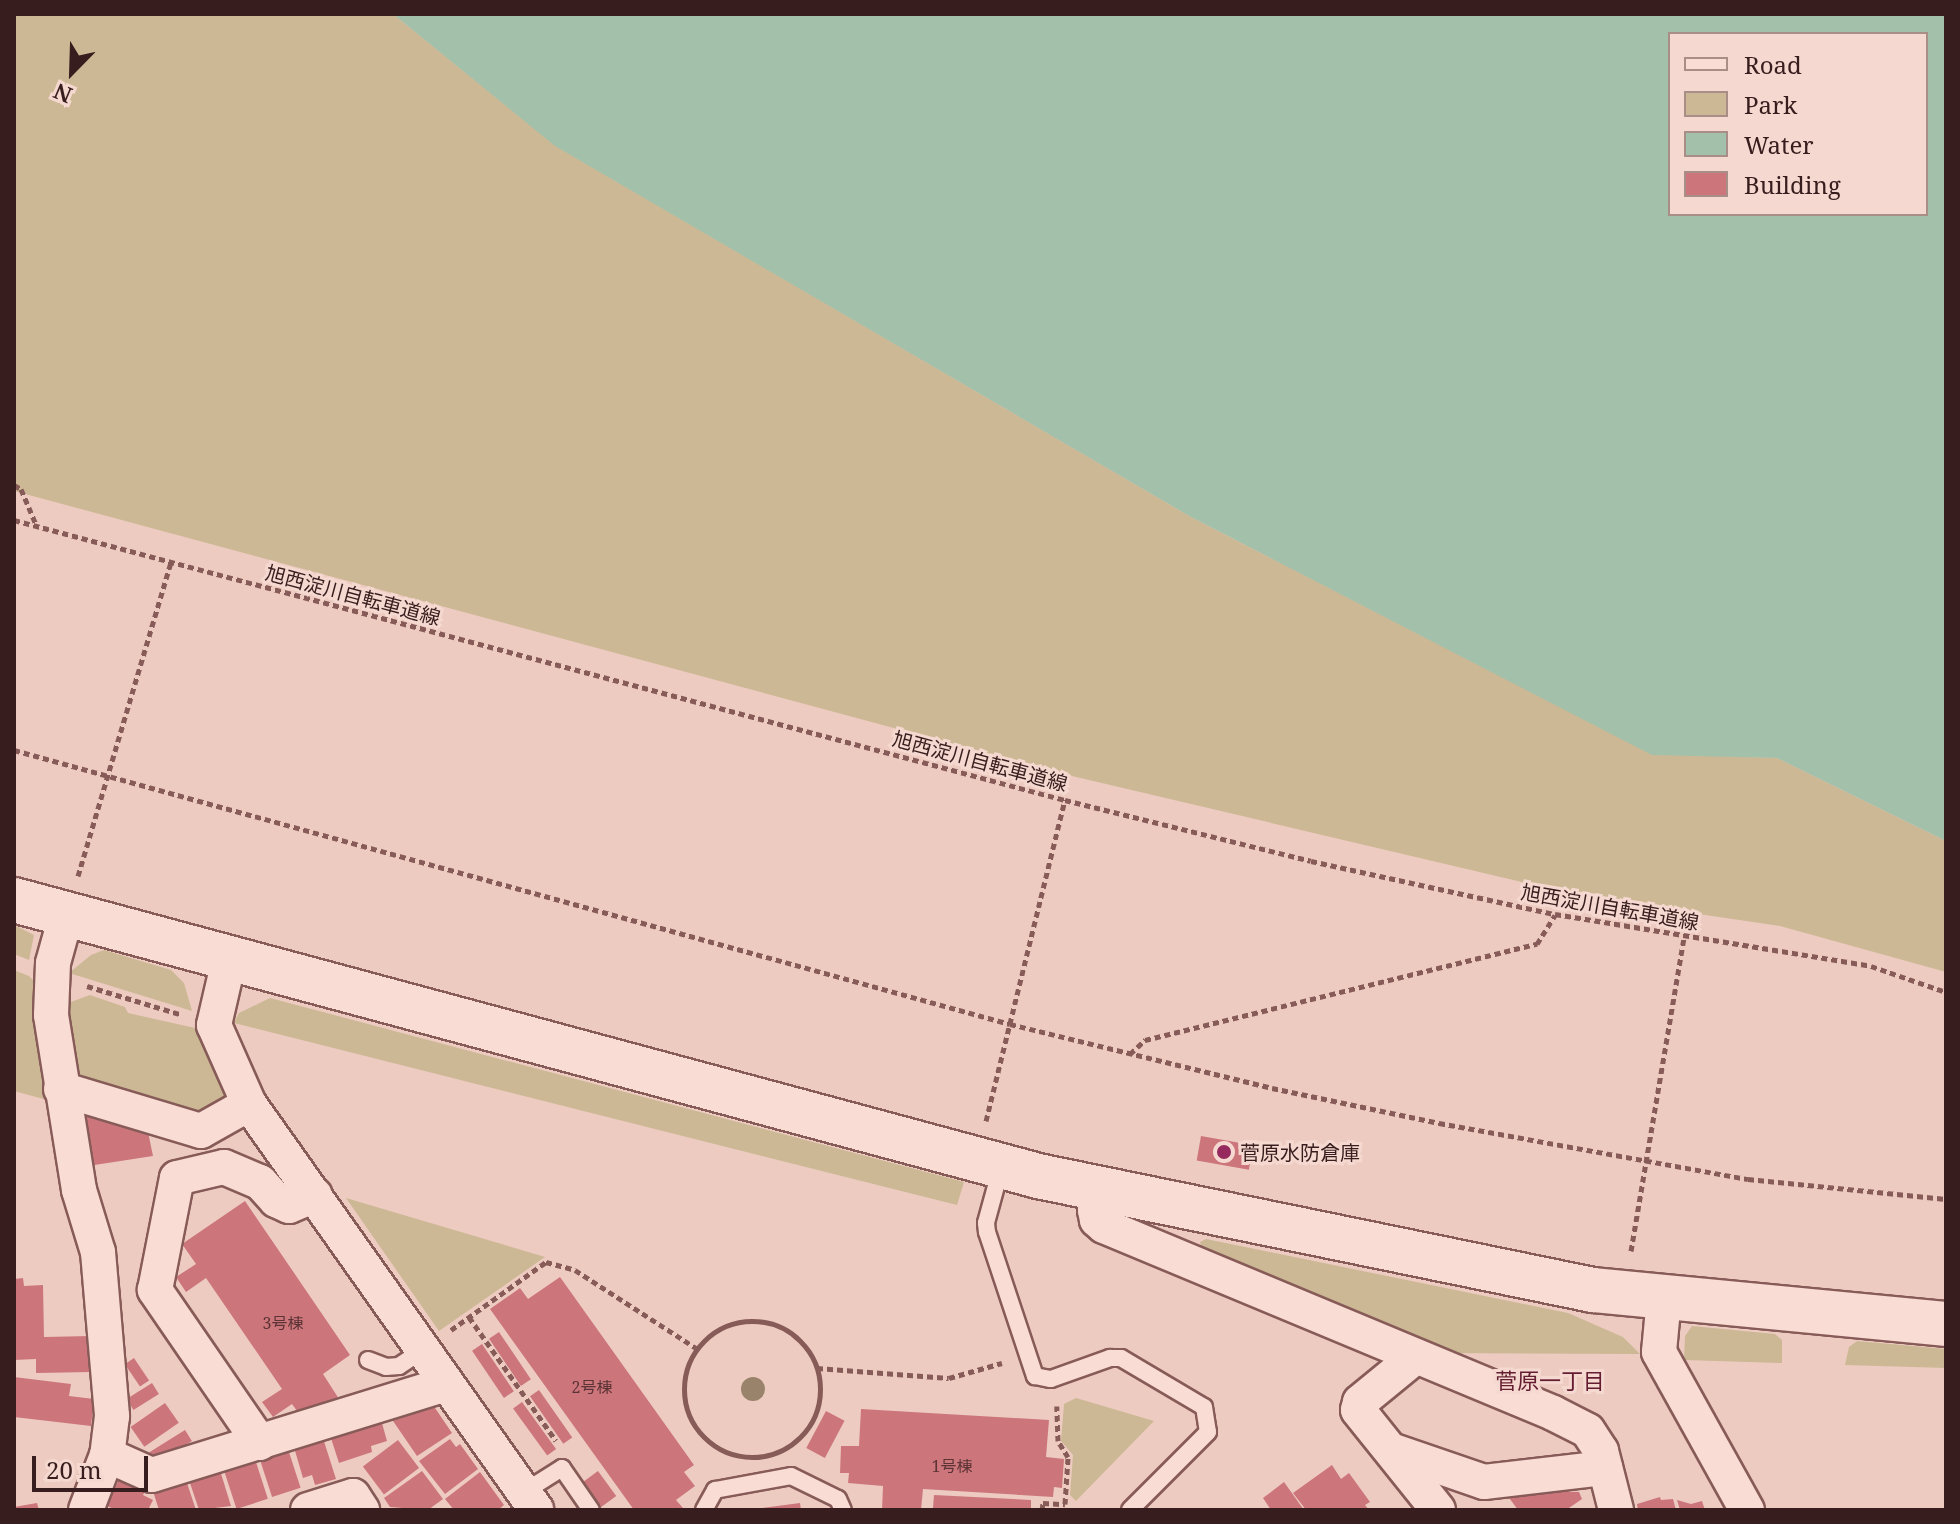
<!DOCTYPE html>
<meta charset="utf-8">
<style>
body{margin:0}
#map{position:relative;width:1960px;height:1524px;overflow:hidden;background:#eecbc1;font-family:"Noto Serif","Noto Sans JP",serif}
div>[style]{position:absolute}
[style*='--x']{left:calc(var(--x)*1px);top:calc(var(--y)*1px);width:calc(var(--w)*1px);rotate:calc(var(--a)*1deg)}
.green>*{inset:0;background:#ccb895}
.water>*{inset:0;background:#a3c0aa}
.building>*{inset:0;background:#cc767c;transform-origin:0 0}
.path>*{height:5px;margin-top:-2.5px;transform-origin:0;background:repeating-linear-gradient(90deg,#875b58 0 6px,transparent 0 10px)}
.path>.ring{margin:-2.5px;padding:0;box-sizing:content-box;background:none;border:5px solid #875b58;border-radius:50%}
.roads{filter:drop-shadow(2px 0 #875b58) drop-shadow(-2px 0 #875b58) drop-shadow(0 2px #875b58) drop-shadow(0 -2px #875b58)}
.lane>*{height:16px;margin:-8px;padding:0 8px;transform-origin:8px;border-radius:8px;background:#f9dcd4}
.street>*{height:34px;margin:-17px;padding:0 17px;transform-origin:17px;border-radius:17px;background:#f9dcd4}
.secondary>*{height:44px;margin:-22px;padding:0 22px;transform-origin:22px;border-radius:22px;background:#f9dcd4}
.trees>*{width:24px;height:24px;margin:-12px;border-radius:50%;background:#99836a}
.dots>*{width:22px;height:22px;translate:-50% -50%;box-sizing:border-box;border:4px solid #f5d9d0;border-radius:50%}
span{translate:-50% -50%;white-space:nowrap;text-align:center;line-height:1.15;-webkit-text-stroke:6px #f5d9d0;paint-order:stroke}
.number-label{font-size:16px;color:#5c3335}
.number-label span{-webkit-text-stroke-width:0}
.street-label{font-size:20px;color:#371d1d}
.poi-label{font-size:20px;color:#371d1d}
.left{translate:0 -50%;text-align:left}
.neighbourhood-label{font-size:22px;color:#631c30}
.frame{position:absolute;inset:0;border:16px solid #371d1d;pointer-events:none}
.legend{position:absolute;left:1668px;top:32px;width:260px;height:184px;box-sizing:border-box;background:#f5d9d0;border:2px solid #a98e88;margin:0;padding:10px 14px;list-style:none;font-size:24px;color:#371d1d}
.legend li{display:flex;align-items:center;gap:16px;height:40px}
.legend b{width:40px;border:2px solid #a98e88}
.north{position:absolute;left:32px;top:32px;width:80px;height:80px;-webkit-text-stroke:6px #f5d9d0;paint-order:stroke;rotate:203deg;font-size:22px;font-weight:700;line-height:32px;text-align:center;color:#371d1d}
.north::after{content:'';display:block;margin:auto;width:28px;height:36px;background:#371d1d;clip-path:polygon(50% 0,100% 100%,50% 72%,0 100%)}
.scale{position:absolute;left:32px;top:1456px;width:116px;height:36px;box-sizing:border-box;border:4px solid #371d1d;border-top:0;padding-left:10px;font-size:24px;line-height:28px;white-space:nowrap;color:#371d1d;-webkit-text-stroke:6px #f5d9d0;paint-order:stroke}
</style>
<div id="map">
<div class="green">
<i style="clip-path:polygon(14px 14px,393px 14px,556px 146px,1191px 517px,1652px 754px,1777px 758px,1946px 841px,1946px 972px,1780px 926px,1590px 898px,1072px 776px,14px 491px)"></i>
<i style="clip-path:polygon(14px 925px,34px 935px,29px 960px,14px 954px)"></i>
<i style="clip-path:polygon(104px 950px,171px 970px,184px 983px,192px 1011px,69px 973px,91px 955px)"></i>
<i style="clip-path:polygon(14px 970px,29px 976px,44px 991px,51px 1101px,14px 1091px)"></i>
<i style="clip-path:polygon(90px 995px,125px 1007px,128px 1013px,195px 1028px,228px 1088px,223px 1104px,193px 1117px,79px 1087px,60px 1006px)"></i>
<i style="clip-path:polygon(270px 998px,964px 1182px,957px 1205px,234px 1023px,239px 1013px)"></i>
<i style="clip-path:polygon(346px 1198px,545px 1257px,439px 1331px)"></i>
<i style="clip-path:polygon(1206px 1239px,1568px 1313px,1623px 1337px,1640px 1354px,1434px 1353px,1202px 1249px,1200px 1242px)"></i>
<i style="clip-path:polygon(1692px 1326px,1775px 1334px,1782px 1340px,1782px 1363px,1684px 1360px,1685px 1336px)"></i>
<i style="clip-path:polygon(1857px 1341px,1946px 1349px,1946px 1368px,1845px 1365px,1849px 1347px)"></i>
<i style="clip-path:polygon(1076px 1398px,1154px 1421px,1076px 1501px,1070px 1495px,1073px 1455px,1061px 1441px,1064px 1404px)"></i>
</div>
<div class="water">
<i style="clip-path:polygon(evenodd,393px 14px,1946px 14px,1946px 841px,1777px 758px,1652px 755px,1191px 517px,555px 146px,393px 14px,1670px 34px,1926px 34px,1926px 214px,1670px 214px,1670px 34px)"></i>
</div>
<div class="building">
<i style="clip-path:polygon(91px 1113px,137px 1130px,147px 1127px,153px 1156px,88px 1166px,78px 1119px)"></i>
<i style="left:1201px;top:1136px;width:53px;height:25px;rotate:10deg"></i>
<i style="clip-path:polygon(245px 1201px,350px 1355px,323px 1374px,339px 1399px,305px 1422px,292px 1404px,273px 1417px,262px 1402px,282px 1389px,206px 1278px,186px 1292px,176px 1277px,196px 1264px,182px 1244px)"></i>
<i style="clip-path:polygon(560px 1277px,694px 1465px,684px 1472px,695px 1486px,676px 1500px,683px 1508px,680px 1510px,634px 1510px,490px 1309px,520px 1288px,528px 1299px)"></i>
<i style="clip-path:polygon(23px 1278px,24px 1286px,43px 1285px,44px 1337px,90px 1336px,92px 1372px,36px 1373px,36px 1359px,14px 1360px,14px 1279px)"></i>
<i style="left:499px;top:1332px;width:57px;height:12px;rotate:56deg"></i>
<i style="left:482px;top:1344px;width:57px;height:12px;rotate:56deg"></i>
<i style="left:134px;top:1358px;width:27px;height:11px;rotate:56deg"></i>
<i style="clip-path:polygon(14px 1377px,71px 1384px,69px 1396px,94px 1399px,91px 1426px,14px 1417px)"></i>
<i style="left:152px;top:1383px;width:13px;height:30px;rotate:58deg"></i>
<i style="left:539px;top:1390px;width:58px;height:11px;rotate:55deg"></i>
<i style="clip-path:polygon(431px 1402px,452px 1433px,417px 1456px,391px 1418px,415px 1408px,417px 1412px)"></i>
<i style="left:522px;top:1402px;width:58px;height:11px;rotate:54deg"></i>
<i style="left:165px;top:1403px;width:24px;height:42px;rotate:55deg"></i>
<i style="clip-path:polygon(861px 1409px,1049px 1420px,1046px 1457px,1064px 1459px,1062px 1488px,1054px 1487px,1053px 1497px,923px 1489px,921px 1510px,882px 1510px,883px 1486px,848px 1483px,849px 1473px,840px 1473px,841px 1446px,859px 1446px)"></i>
<i style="left:826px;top:1411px;width:21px;height:42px;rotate:28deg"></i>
<i style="clip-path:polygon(380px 1416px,387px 1441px,371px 1446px,372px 1452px,339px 1463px,329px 1432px)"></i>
<i style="left:185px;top:1430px;width:13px;height:42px;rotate:58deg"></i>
<i style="clip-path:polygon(322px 1435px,336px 1479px,315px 1485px,312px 1475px,303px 1478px,293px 1444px)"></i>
<i style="clip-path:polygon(450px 1439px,456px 1447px,460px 1444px,478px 1469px,445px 1494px,419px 1461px)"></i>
<i style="left:398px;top:1440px;width:35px;height:44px;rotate:53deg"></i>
<i style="left:287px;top:1446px;width:44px;height:30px;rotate:72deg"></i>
<i style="left:254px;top:1456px;width:45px;height:33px;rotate:72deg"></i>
<i style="clip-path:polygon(1332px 1465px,1341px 1479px,1349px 1473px,1370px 1502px,1365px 1505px,1369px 1510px,1306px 1510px,1293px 1493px)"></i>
<i style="clip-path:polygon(219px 1467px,231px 1506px,199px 1510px,188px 1477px)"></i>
<i style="clip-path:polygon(422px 1471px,443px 1499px,428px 1510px,390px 1507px,384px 1498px)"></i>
<i style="left:598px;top:1471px;width:31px;height:19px;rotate:54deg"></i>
<i style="clip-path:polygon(480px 1472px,504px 1505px,498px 1510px,454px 1510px,445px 1499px)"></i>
<i style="clip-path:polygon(121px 1475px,147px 1487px,143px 1495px,153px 1500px,148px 1510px,116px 1510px,107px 1506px)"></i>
<i style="clip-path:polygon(185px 1477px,196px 1510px,159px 1510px,152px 1488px)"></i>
<i style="clip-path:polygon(1284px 1482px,1304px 1510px,1271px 1510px,1263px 1498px)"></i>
<i style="clip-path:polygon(1515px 1490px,1579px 1492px,1582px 1499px,1566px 1510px,1518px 1510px,1507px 1495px)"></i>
<i style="clip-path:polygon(934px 1495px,1031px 1500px,1031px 1510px,933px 1508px)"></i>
<i style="clip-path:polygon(1660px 1497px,1661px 1500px,1673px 1499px,1676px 1510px,1638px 1510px,1637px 1504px)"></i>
<i style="clip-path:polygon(1677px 1500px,1691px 1504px,1702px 1501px,1705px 1510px,1680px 1510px)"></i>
<i style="clip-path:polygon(37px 1503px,39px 1510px,14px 1510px,14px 1507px)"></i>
<i style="clip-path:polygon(800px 1503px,801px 1510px,762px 1510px,762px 1508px)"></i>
</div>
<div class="path">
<i style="--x:14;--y:485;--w:8;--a:30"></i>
<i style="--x:21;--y:489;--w:39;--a:67"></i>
<i style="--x:14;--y:520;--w:1088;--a:14.92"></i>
<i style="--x:1065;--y:800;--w:253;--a:13.9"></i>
<i style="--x:1311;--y:861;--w:250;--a:12.3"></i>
<i style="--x:1555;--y:914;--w:320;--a:9.3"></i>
<i style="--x:1871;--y:966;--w:79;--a:19.1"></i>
<i style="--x:14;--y:750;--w:1033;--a:15.38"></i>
<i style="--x:1010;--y:1024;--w:270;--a:13.7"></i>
<i style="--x:1272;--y:1088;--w:171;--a:11.8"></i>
<i style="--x:1439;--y:1123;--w:314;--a:10.3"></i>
<i style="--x:1748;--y:1179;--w:199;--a:5.8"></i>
<i style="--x:78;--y:876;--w:327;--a:-73.5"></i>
<i style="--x:87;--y:986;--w:97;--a:16.8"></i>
<i style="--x:1130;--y:1054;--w:21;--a:-43"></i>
<i style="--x:1145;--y:1040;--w:404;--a:-13.8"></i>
<i style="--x:1537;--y:944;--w:34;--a:-58"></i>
<i style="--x:986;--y:1121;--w:331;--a:-76.2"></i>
<i style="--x:1631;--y:1251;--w:318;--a:-80.4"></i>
<i style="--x:469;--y:1317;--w:151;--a:54.9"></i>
<i class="ring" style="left:684px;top:1321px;width:131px;height:131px"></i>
<i style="--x:451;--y:1330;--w:117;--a:-35.6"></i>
<i style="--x:546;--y:1262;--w:30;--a:15"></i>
<i style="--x:575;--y:1270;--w:144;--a:32.8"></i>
<i style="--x:817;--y:1368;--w:132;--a:4.3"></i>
<i style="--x:949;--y:1378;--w:55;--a:-15.8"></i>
<i style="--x:1042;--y:1510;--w:7;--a:-82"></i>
<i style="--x:1043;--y:1503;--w:22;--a:3"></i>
<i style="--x:1065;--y:1504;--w:47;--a:-86.3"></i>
<i style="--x:1068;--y:1457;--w:19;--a:-122"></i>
<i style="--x:1058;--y:1441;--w:35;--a:-92"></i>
</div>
<div class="roads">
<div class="lane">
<i style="--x:1001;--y:1168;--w:57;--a:105.3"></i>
<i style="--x:986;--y:1223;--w:9;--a:84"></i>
<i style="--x:987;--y:1232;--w:152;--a:71.6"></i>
<i style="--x:1035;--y:1376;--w:16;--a:11"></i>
<i style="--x:1051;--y:1379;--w:63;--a:-19.6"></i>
<i style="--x:1110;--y:1358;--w:11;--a:0"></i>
<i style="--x:1121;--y:1358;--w:96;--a:30.6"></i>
<i style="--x:1204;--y:1407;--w:25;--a:81"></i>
<i style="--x:1208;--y:1432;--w:110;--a:135"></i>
<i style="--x:368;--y:1360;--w:19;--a:21"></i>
<i style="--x:386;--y:1367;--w:13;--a:-4"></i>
<i style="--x:399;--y:1366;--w:29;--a:-34"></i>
<i style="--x:524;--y:1492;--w:45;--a:-32.3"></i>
<i style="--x:562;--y:1468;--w:51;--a:55.4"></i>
<i style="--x:704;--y:1510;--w:23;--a:-61"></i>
<i style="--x:715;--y:1490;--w:77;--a:-10.4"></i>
<i style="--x:791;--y:1476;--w:52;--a:26.1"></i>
<i style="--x:838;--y:1499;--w:12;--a:66"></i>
</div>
<div class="street">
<i style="--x:66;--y:916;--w:49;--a:105.5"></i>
<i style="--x:53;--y:963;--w:52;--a:92.2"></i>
<i style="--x:51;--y:1015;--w:177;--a:80.9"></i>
<i style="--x:79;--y:1190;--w:65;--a:73"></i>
<i style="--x:98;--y:1252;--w:165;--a:85.1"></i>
<i style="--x:112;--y:1416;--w:39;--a:97"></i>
<i style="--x:107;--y:1455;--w:59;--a:110.9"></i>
<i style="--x:229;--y:960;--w:67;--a:103"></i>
<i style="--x:214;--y:1025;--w:86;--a:66.1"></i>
<i style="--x:249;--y:1104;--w:497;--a:54.7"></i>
<i style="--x:61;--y:1089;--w:146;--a:16.7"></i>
<i style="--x:201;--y:1131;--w:55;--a:-29.4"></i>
<i style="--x:1100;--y:1189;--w:22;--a:103"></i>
<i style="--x:1095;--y:1210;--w:10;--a:79"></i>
<i style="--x:1097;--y:1220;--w:9;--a:41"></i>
<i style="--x:1104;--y:1226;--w:486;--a:22.6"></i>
<i style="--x:1553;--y:1413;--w:39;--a:27"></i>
<i style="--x:1588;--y:1431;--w:24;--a:57"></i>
<i style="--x:1601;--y:1451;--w:61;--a:75.7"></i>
<i style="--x:1664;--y:1298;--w:54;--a:95.3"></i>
<i style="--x:1659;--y:1352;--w:181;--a:60.9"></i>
<i style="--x:1415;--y:1357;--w:71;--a:140.7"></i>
<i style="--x:1360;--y:1402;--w:8;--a:104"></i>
<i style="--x:1358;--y:1410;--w:128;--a:51.3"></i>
<i style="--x:260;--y:1443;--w:186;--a:-124.5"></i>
<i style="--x:155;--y:1290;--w:114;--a:-78.9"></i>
<i style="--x:177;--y:1178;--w:48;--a:-13.2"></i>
<i style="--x:224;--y:1167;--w:39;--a:23"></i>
<i style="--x:260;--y:1182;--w:24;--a:48"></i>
<i style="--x:276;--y:1200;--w:14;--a:25"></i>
<i style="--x:289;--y:1206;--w:28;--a:-23"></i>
<i style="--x:1391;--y:1450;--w:98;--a:19"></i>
<i style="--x:1484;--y:1482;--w:122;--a:-6.6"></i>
<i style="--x:107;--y:1455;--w:49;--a:24"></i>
<i style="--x:152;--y:1475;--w:308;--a:-17.2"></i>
<i style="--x:308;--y:1510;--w:47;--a:-17.3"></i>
<i style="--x:353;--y:1496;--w:17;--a:57"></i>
</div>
<div class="secondary">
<i style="--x:14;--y:900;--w:1061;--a:15.08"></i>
<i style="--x:1038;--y:1176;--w:567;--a:11.61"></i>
<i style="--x:1593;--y:1290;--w:355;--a:5.5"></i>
</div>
</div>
<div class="trees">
<i style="left:753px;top:1389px"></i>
</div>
<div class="dots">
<i style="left:1224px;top:1152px;background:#96295e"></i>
</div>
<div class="number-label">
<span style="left:283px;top:1323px">3号棟</span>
<span style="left:592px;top:1387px">2号棟</span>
<span style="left:952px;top:1466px">1号棟</span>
</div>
<div class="street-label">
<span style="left:353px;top:595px;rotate:15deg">旭西淀川自転車道線</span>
<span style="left:980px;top:761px;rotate:15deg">旭西淀川自転車道線</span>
<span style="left:1610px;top:907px;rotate:10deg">旭西淀川自転車道線</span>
</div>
<div class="poi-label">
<span class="left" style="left:1240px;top:1152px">菅原水防倉庫</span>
</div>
<div class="neighbourhood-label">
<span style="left:1550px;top:1381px">菅原一丁目</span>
</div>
<div class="frame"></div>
<ul class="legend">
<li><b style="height:10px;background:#f9dcd4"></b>Road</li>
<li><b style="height:22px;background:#ccb895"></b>Park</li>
<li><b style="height:22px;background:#a3c0aa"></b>Water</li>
<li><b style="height:22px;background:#cc767c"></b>Building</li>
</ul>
<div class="north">N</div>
<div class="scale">20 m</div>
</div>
